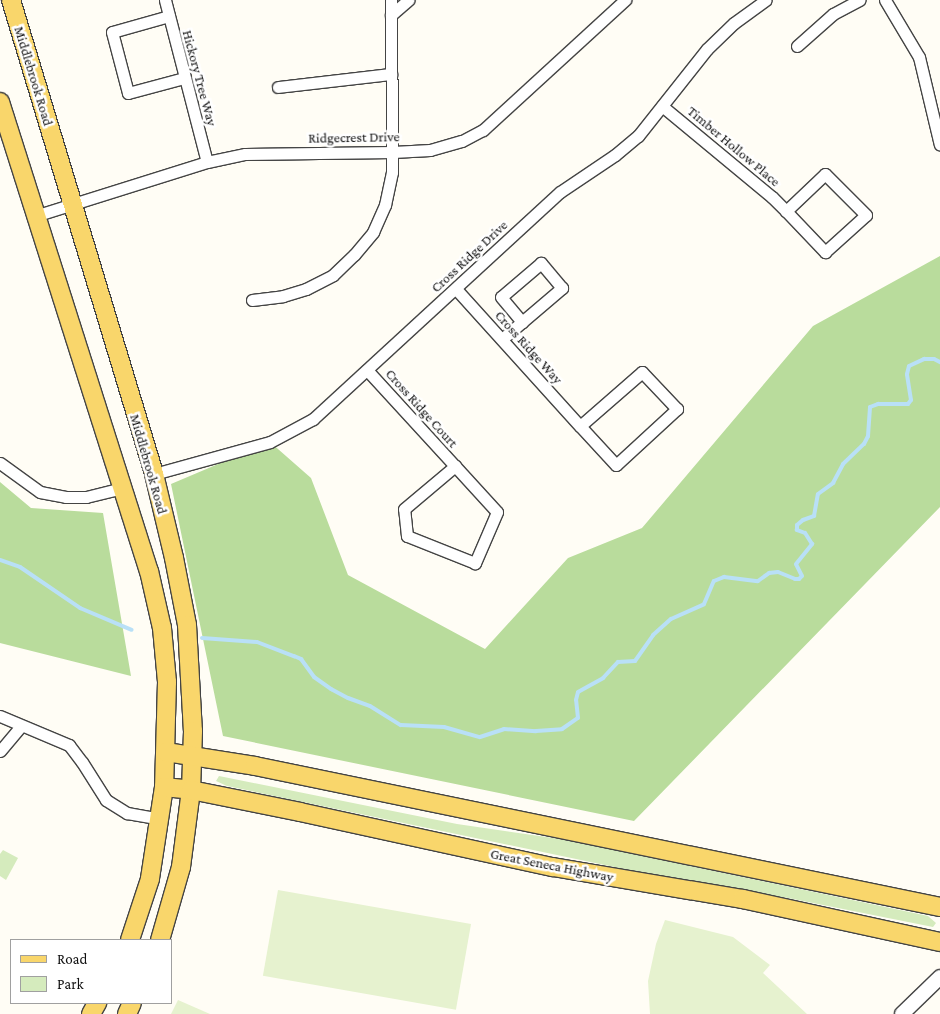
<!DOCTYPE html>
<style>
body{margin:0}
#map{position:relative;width:940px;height:1014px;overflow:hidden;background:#fffdf5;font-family:"Crimson Pro",serif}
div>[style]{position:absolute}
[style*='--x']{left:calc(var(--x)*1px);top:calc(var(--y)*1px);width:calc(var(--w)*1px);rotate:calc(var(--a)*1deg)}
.green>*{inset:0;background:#d5ebbd}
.forest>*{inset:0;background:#b9dc9c}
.pitch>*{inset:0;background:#e6f2cf;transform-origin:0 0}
.stream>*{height:4px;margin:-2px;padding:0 2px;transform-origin:2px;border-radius:2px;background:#b9e0f7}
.roads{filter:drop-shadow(1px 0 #444) drop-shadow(-1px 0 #444) drop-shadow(0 1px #444) drop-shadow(0 -1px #444)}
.minor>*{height:11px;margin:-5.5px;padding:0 5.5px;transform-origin:5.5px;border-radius:5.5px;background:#fff}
.tertiary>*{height:14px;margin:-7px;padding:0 7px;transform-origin:7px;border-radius:7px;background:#fff}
.primary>*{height:18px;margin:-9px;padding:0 9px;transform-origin:9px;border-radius:9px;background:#f9d66b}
span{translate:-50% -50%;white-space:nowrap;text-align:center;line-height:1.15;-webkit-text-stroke:5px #fff;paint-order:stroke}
.street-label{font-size:14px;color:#111}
.legend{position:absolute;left:10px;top:939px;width:162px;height:65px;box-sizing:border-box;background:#fff;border:1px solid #a0a0a0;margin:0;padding:6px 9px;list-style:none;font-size:15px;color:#111}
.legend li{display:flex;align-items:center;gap:10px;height:25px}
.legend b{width:25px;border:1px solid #a0a0a0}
</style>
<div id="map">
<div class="green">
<i style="clip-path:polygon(219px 776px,457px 824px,567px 840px,914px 913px,928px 916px,936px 923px,933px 927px,788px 898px,710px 887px,227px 786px,216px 781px)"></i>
<i style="clip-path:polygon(3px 850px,18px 858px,6px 880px,0 876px,0 854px)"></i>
</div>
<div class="forest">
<i style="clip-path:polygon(940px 256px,940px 507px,634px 821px,223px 736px,171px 484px,270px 442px,311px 478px,348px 575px,485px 649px,568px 558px,642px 528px,813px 326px)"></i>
<i style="clip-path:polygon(0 482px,31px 508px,103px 513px,131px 676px,0 643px)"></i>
</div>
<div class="pitch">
<i style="left:278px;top:890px;width:196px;height:87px;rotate:10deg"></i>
<i style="clip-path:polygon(665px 920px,733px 937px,770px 965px,763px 973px,807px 1014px,650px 1014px,648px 981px,656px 944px)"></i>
<i style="clip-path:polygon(178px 1000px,210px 1014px,171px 1014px)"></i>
</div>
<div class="stream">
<i style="--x:0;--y:560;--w:21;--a:19"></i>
<i style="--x:20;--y:567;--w:73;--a:34.3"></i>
<i style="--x:80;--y:608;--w:56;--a:22.9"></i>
<i style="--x:202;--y:638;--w:55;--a:4.2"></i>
<i style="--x:257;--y:642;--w:40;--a:21"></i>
<i style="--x:294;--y:656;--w:8;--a:23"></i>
<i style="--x:301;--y:659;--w:22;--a:54"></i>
<i style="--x:314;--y:677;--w:21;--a:35"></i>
<i style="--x:331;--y:689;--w:19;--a:28"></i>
<i style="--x:348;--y:698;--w:23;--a:20"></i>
<i style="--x:370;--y:706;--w:36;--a:32"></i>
<i style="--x:401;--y:725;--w:43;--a:2.7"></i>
<i style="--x:444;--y:727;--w:37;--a:16"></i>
<i style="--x:480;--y:737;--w:25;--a:-18"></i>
<i style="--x:504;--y:729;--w:32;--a:4"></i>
<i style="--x:536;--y:731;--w:26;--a:-4"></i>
<i style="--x:562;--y:729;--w:19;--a:-35"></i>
<i style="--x:578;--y:718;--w:18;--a:-96"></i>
<i style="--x:576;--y:700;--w:8;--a:-76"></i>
<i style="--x:578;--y:692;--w:29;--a:-29"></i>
<i style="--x:603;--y:678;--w:22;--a:-47"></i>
<i style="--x:618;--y:662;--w:17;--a:-3"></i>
<i style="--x:635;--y:661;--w:32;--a:-55"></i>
<i style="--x:653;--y:635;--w:24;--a:-42"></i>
<i style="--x:671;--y:619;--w:36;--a:-24"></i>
<i style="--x:704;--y:604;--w:25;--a:-67"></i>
<i style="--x:714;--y:581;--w:11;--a:-22"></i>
<i style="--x:724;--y:577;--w:34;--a:7"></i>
<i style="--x:758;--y:581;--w:14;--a:-36"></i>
<i style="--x:769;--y:573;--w:9;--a:-6"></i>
<i style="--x:778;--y:572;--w:18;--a:22"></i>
<i style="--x:795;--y:579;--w:4;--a:0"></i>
<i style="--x:799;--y:579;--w:4;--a:-45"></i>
<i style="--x:802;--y:576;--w:13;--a:-117"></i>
<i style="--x:796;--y:564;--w:26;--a:-51"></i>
<i style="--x:812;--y:544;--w:13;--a:-122"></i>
<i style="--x:805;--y:533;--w:9;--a:-159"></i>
<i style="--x:797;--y:530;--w:5;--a:-90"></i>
<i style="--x:797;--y:525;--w:8;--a:-40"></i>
<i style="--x:803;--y:520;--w:12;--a:-20"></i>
<i style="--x:814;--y:516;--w:22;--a:-80"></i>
<i style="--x:818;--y:494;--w:19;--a:-36"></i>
<i style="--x:833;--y:483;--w:21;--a:-62"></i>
<i style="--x:843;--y:464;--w:29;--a:-44"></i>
<i style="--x:864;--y:444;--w:9;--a:-63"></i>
<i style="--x:868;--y:436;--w:29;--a:-86"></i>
<i style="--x:870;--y:407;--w:9;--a:-21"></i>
<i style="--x:878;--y:404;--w:30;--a:0"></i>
<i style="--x:908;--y:404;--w:5;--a:-53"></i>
<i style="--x:911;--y:400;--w:26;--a:-99"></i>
<i style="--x:907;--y:374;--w:8;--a:-76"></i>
<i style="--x:909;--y:366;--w:17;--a:-25"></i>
<i style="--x:924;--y:359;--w:10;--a:0"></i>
<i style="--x:934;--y:359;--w:7;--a:27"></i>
</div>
<div class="roads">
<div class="minor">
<i style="--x:165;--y:0;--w:167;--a:75.5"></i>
<i style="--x:885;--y:0;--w:66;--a:59.2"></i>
<i style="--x:919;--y:57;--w:90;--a:76.6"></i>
<i style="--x:391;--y:15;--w:23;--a:-41"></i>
<i style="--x:169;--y:16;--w:59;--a:164.3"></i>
<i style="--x:112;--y:32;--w:63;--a:75.3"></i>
<i style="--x:128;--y:93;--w:58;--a:-15"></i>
<i style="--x:797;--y:46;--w:48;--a:-41.6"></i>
<i style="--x:833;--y:14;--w:30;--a:-28"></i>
<i style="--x:278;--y:87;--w:114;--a:-6.6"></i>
<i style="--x:662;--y:106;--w:143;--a:39.6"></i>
<i style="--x:772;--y:197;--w:20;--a:45"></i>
<i style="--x:786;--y:211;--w:57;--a:46.4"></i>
<i style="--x:825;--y:252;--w:55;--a:-42.1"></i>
<i style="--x:866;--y:215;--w:58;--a:-135"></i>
<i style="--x:825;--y:174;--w:54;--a:136.5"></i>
<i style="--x:38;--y:215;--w:177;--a:-17.4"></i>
<i style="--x:207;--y:162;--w:39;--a:-12"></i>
<i style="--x:245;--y:154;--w:148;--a:-0.8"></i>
<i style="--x:393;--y:152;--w:37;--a:-3"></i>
<i style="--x:430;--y:150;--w:33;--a:-16"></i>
<i style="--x:462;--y:141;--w:24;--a:-28"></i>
<i style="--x:483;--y:130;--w:193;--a:-42.5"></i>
<i style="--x:456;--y:289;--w:185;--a:47.9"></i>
<i style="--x:580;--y:426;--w:53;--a:47.3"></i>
<i style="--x:616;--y:465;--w:83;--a:-42.6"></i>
<i style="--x:677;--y:409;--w:51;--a:-133.4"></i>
<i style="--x:642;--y:372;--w:82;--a:138.9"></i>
<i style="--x:252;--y:300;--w:31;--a:-7"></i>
<i style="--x:283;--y:296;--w:24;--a:-17"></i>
<i style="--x:306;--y:289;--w:30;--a:-27"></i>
<i style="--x:333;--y:275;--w:29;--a:-44"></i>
<i style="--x:354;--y:255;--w:30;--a:-50"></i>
<i style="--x:373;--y:232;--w:30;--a:-66"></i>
<i style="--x:385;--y:205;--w:34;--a:-78"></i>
<i style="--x:392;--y:172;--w:172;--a:-90.3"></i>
<i style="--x:502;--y:339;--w:79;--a:-40.4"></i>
<i style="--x:562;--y:288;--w:33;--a:-130"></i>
<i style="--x:541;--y:263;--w:52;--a:139.6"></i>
<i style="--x:501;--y:297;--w:33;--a:50"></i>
<i style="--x:367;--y:370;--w:130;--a:47.5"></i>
<i style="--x:455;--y:466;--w:62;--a:47.6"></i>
<i style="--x:497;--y:512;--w:56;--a:113.3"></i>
<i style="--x:475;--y:563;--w:73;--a:-158.3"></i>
<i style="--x:407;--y:536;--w:27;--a:-96"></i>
<i style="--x:404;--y:509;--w:67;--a:-40.1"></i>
<i style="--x:0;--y:463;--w:49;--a:35.9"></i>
<i style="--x:40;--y:492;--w:26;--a:11"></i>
<i style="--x:66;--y:497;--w:20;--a:0"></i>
<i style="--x:86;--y:497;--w:36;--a:-14"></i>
<i style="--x:154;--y:474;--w:120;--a:-15.4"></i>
<i style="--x:270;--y:442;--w:49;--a:-28.1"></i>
<i style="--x:313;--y:419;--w:335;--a:-42.6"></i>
<i style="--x:560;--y:192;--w:66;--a:-33.9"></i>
<i style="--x:615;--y:155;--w:30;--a:-40"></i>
<i style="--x:638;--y:136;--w:111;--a:-51.6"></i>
<i style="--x:707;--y:49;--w:37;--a:-44"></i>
<i style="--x:734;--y:23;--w:39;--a:-36"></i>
<i style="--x:0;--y:716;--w:75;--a:22.8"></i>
<i style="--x:69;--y:745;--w:21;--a:53"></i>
<i style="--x:82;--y:762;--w:45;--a:57.7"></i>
<i style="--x:106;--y:800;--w:25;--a:32"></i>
<i style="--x:127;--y:813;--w:34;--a:10"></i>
<i style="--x:0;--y:751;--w:33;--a:-50"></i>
</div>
<div class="tertiary">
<i style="--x:902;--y:1014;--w:53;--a:-44.2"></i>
</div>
<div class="primary">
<i style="--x:11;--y:0;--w:495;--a:73.2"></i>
<i style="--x:154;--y:474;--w:86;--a:76.6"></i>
<i style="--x:174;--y:558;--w:68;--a:79"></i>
<i style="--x:187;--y:625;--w:106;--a:86.8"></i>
<i style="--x:193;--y:731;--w:59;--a:91.9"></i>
<i style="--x:191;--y:790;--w:78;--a:97.4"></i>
<i style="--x:181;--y:867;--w:76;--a:106"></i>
<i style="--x:0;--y:102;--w:492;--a:72.4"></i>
<i style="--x:149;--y:571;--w:58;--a:77.2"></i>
<i style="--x:162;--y:628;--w:54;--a:84.7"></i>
<i style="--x:167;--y:682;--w:105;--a:91.6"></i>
<i style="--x:164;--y:787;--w:93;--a:98.7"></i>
<i style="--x:150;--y:879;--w:64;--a:108.2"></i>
<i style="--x:166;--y:752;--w:90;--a:8.9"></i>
<i style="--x:255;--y:766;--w:699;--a:11.63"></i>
<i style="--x:164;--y:787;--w:27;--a:6"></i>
<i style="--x:191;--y:790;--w:111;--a:11.4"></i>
<i style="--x:300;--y:812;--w:259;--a:12.3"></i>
<i style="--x:553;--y:867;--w:193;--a:9.6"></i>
<i style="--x:743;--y:899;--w:202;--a:12.3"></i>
<i style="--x:91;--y:1014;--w:13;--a:-61"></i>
<i style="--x:127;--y:1014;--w:12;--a:-66"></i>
</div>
</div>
<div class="street-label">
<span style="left:34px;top:76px;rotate:73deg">Middlebrook Road</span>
<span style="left:200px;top:78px;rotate:75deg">Hickory Tree Way</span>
<span style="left:354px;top:137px;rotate:-1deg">Ridgecrest Drive</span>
<span style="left:734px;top:146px;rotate:40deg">Timber Hollow Place</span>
<span style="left:469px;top:256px;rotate:-43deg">Cross Ridge Drive</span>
<span style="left:529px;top:347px;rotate:48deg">Cross Ridge Way</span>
<span style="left:422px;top:408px;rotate:48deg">Cross Ridge Court</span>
<span style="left:149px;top:464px;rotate:74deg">Middlebrook Road</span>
<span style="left:552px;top:865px;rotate:11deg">Great Seneca Highway</span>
</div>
<ul class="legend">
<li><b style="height:6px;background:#f9d66b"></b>Road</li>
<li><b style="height:14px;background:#d5ebbd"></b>Park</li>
</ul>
</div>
